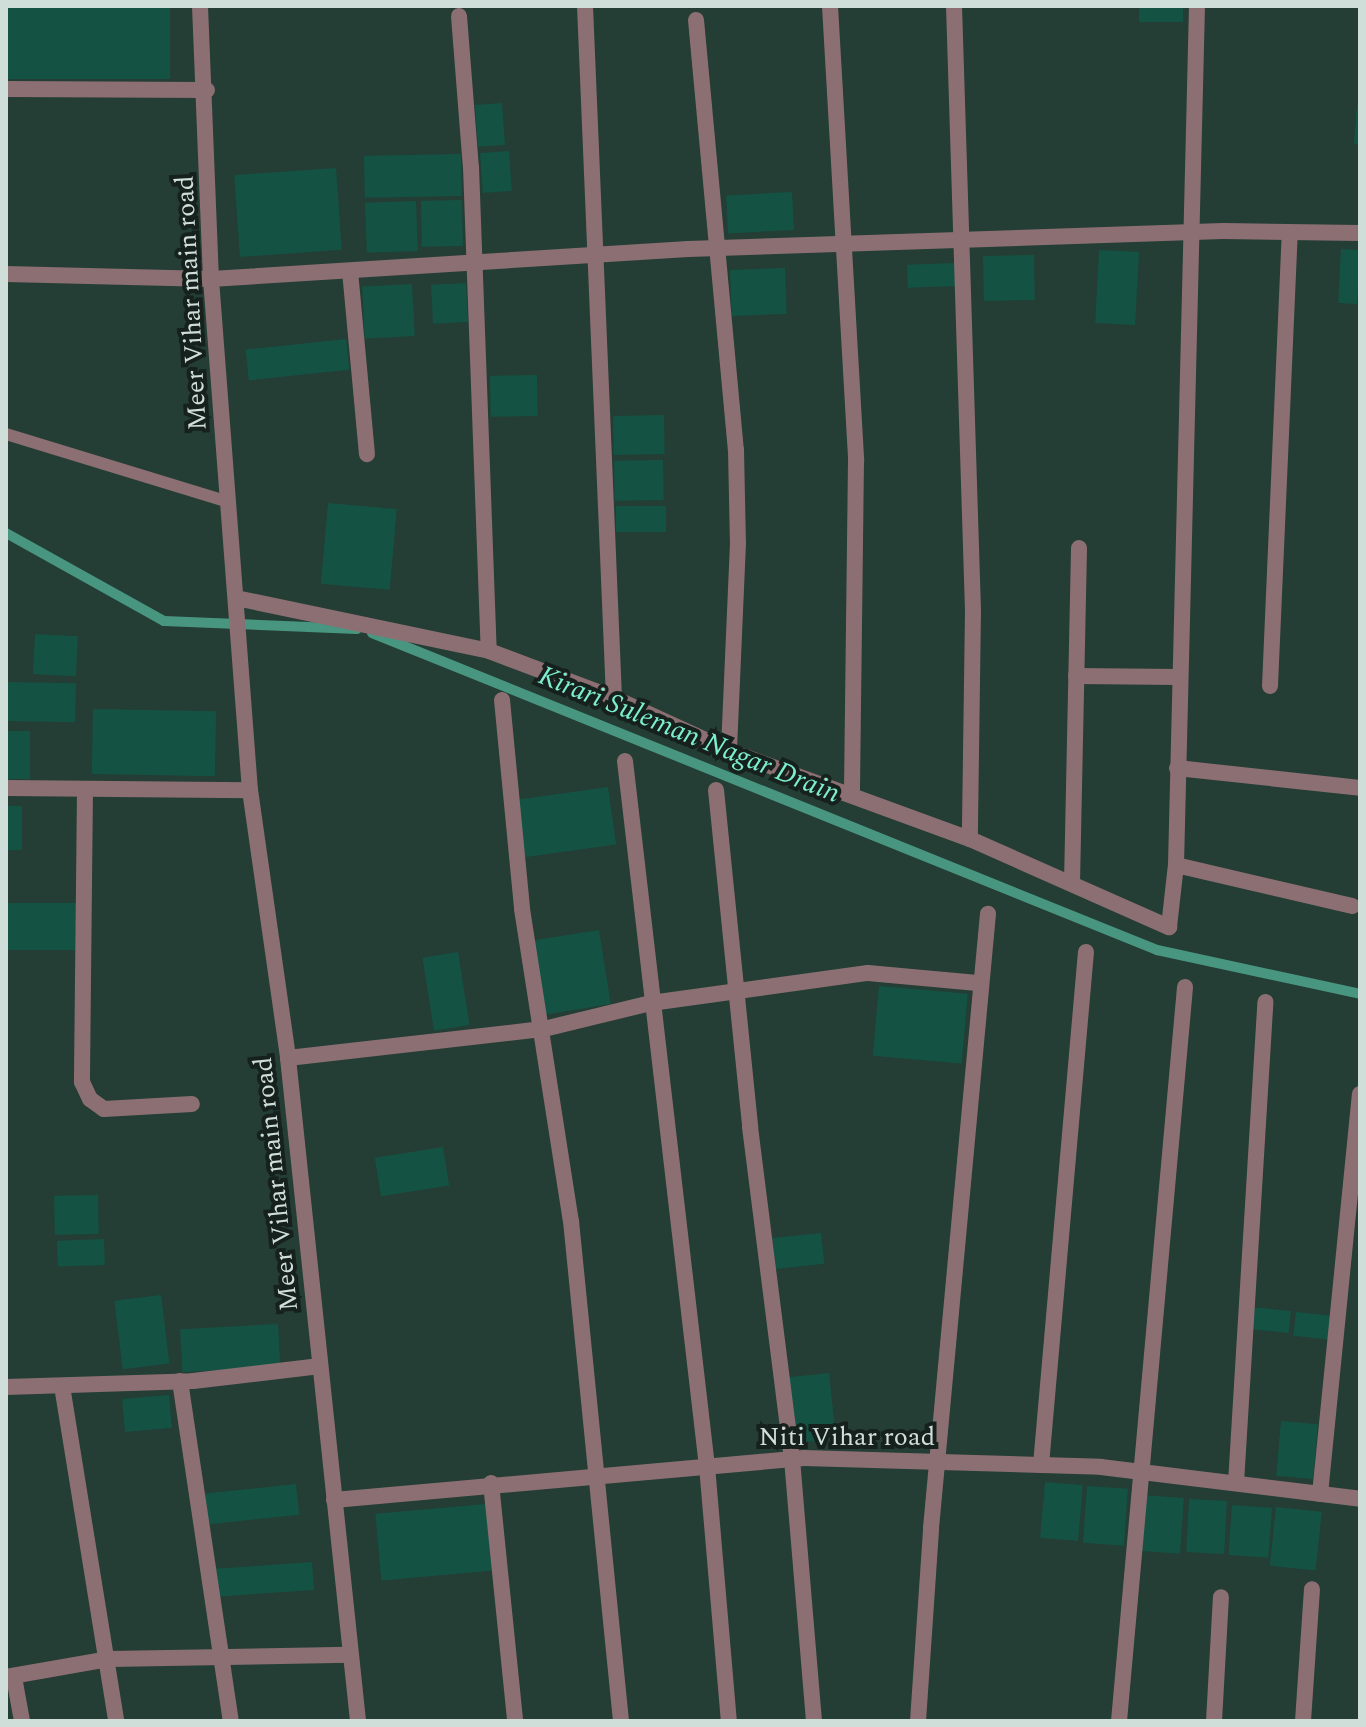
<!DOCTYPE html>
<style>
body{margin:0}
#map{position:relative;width:1366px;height:1727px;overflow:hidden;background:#243d35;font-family:Spectral,serif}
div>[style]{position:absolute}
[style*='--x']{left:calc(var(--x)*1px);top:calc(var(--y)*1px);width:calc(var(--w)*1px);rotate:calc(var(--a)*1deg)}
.stream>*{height:10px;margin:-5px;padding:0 5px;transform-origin:5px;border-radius:5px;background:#48967f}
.building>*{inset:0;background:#145343;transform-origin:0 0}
.lane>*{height:12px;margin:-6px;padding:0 6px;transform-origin:6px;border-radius:6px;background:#8c6f73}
.street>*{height:16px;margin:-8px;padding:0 8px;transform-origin:8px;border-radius:8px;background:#8c6f73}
span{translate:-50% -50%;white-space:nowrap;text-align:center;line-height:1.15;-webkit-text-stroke:8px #16211d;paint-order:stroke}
.street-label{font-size:26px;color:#d0ded9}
.water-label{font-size:28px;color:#7deecd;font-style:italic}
.frame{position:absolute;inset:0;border:8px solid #d0ded9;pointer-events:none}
</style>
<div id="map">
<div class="stream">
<i style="--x:6;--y:533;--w:181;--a:29.1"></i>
<i style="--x:164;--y:621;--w:193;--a:2.4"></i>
<i style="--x:372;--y:633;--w:847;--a:21.99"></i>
<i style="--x:1157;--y:950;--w:208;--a:12.2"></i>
</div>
<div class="building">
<i style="left:6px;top:6px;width:164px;height:73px"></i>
<i style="left:1139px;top:6px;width:44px;height:16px"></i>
<i style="left:502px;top:103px;width:42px;height:27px;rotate:86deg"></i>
<i style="clip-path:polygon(1357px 105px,1360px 105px,1360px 145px,1354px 144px)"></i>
<i style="left:509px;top:151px;width:40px;height:29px;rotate:86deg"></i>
<i style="left:461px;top:154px;width:42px;height:97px;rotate:89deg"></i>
<i style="left:336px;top:168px;width:82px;height:102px;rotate:86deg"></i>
<i style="left:792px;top:192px;width:38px;height:66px;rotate:87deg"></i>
<i style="left:462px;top:200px;width:46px;height:41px;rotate:89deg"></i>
<i style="left:416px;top:201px;width:50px;height:51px;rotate:88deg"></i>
<i style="left:1341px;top:249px;width:19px;height:54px;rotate:3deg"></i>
<i style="left:1099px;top:250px;width:40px;height:73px;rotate:3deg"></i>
<i style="left:1034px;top:255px;width:45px;height:51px;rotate:89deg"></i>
<i style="left:956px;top:263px;width:23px;height:49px;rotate:88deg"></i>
<i style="left:785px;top:268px;width:46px;height:55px;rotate:88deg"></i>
<i style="left:466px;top:283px;width:39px;height:35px;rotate:87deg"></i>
<i style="left:412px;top:284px;width:52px;height:50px;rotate:87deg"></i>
<i style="left:346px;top:339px;width:31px;height:101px;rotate:84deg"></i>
<i style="left:537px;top:375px;width:41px;height:47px;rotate:89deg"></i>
<i style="left:664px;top:415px;width:39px;height:51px;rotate:89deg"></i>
<i style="left:663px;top:460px;width:40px;height:49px;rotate:89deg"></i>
<i style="left:328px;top:503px;width:69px;height:81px;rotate:5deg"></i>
<i style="left:616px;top:506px;width:50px;height:26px"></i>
<i style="left:35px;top:634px;width:43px;height:40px;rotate:3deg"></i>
<i style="left:6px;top:682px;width:70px;height:39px;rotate:1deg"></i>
<i style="left:93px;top:709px;width:123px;height:65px;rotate:1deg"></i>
<i style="left:6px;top:731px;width:24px;height:48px"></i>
<i style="left:608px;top:787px;width:58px;height:96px;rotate:82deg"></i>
<i style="left:6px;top:806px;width:16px;height:44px"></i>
<i style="left:6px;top:903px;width:72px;height:47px"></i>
<i style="left:599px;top:930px;width:75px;height:66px;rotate:81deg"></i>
<i style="left:458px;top:952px;width:74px;height:36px;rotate:81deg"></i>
<i style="left:879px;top:986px;width:89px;height:70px;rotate:5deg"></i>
<i style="left:443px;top:1147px;width:39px;height:69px;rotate:81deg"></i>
<i style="left:98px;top:1195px;width:39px;height:44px;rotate:89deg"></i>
<i style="left:821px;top:1233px;width:31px;height:49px;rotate:84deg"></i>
<i style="left:104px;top:1239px;width:26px;height:47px;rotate:88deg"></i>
<i style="left:161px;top:1295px;width:69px;height:47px;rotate:83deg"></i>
<i style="left:1252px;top:1307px;width:39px;height:22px;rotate:6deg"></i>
<i style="left:1296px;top:1312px;width:38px;height:24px;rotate:6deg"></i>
<i style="left:278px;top:1324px;width:43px;height:98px;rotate:87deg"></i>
<i style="left:829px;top:1373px;width:66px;height:43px;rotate:84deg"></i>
<i style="left:169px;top:1395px;width:33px;height:47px;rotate:85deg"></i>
<i style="left:1281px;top:1421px;width:37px;height:55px;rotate:5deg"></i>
<i style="left:1045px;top:1482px;width:38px;height:56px;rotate:5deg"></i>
<i style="left:296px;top:1484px;width:31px;height:95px;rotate:84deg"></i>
<i style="left:1087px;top:1486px;width:41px;height:57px;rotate:4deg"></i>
<i style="left:1142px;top:1495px;width:42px;height:56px;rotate:4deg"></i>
<i style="left:1189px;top:1499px;width:38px;height:53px;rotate:3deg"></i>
<i style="left:486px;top:1504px;width:67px;height:111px;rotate:85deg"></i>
<i style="left:1232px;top:1505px;width:40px;height:50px;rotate:4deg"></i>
<i style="left:1276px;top:1507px;width:46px;height:59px;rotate:6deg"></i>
<i style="left:312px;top:1562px;width:28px;height:101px;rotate:86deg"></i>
</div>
<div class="lane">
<i style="--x:6;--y:434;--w:232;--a:17"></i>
</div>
<div class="street">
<i style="--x:200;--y:6;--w:273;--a:87.7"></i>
<i style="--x:211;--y:279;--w:512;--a:85.64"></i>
<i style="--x:250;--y:790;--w:271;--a:81.9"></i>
<i style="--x:288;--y:1058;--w:667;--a:83.97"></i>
<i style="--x:585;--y:6;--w:693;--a:87.6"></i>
<i style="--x:830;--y:6;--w:456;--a:86.7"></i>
<i style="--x:856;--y:461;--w:333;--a:90.7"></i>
<i style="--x:954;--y:6;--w:604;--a:88.2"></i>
<i style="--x:973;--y:610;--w:229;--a:90.8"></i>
<i style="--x:459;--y:16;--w:151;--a:85.5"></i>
<i style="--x:471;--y:167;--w:484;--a:87.9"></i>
<i style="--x:696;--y:20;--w:432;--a:84.7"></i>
<i style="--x:736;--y:450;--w:93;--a:88.8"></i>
<i style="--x:738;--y:543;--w:208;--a:92.5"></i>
<i style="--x:6;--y:89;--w:201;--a:0.3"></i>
<i style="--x:350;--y:271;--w:184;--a:84.7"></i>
<i style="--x:6;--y:274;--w:205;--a:1.4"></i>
<i style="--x:211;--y:279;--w:478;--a:-3.6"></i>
<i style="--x:688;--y:249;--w:535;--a:-1.93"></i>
<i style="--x:1223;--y:231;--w:137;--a:0.8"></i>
<i style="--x:236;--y:598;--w:258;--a:11.8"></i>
<i style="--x:489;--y:651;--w:134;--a:20.6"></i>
<i style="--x:614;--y:698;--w:127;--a:24.7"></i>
<i style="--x:729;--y:751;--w:257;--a:20.1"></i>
<i style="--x:970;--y:839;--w:218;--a:23.9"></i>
<i style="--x:1169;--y:927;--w:62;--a:-83.6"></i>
<i style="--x:1176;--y:865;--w:859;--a:-88.6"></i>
<i style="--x:1076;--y:676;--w:102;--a:0.6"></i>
<i style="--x:1270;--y:686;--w:454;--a:-87.5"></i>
<i style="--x:502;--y:700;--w:210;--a:84.5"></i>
<i style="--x:522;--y:909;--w:316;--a:81.1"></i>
<i style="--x:571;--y:1221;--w:502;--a:84.29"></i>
<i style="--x:625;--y:761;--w:710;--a:83.37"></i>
<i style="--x:707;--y:1466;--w:256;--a:85.1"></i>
<i style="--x:1177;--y:768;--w:184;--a:6.2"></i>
<i style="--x:6;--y:788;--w:244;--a:0.5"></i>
<i style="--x:85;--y:789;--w:293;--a:90.6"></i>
<i style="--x:82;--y:1082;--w:19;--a:65"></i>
<i style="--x:90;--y:1099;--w:17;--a:36"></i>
<i style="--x:104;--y:1109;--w:88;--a:-3.3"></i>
<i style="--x:716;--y:790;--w:339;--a:84.2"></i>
<i style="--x:750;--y:1127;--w:335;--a:82.8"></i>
<i style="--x:792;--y:1459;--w:263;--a:85.2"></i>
<i style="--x:1176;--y:865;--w:181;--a:13.1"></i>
<i style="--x:1072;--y:883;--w:335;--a:-88.8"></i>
<i style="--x:288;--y:1058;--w:258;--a:-6.5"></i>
<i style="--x:544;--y:1029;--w:110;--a:-13.7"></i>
<i style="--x:651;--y:1003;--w:219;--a:-7.9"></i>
<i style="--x:868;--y:973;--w:110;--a:5.2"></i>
<i style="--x:180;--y:1381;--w:344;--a:81.5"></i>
<i style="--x:62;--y:1386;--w:339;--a:80.8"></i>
<i style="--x:6;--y:1387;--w:187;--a:-1.8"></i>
<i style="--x:193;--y:1381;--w:128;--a:-6.7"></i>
<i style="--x:1041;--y:1465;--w:515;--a:-84.99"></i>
<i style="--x:491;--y:1483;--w:239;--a:84.2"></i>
<i style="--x:1236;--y:1483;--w:482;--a:-86.5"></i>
<i style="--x:1320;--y:1494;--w:402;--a:-84.3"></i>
<i style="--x:334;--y:1500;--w:472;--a:-5.1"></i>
<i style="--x:804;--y:1458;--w:297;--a:1.7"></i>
<i style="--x:1101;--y:1467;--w:261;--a:7"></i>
<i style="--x:6;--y:1677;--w:105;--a:-9.9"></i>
<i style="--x:109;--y:1659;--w:241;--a:-1"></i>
<i style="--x:14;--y:1677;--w:45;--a:79.7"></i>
<i style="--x:918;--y:1721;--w:193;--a:-86.1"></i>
<i style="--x:931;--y:1528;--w:617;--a:-84.7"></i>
<i style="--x:1119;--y:1721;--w:737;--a:-84.86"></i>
<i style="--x:1214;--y:1721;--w:124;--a:-86.8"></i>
<i style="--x:1303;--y:1721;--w:132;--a:-86.1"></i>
</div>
<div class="street-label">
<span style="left:192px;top:303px;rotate:-93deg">Meer Vihar main road</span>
<span style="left:277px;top:1184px;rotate:-96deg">Meer Vihar main road</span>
<span style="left:847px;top:1438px">Niti Vihar road</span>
</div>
<div class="water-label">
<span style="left:689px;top:735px;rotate:22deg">Kirari Suleman Nagar Drain</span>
</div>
<div class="frame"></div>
</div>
